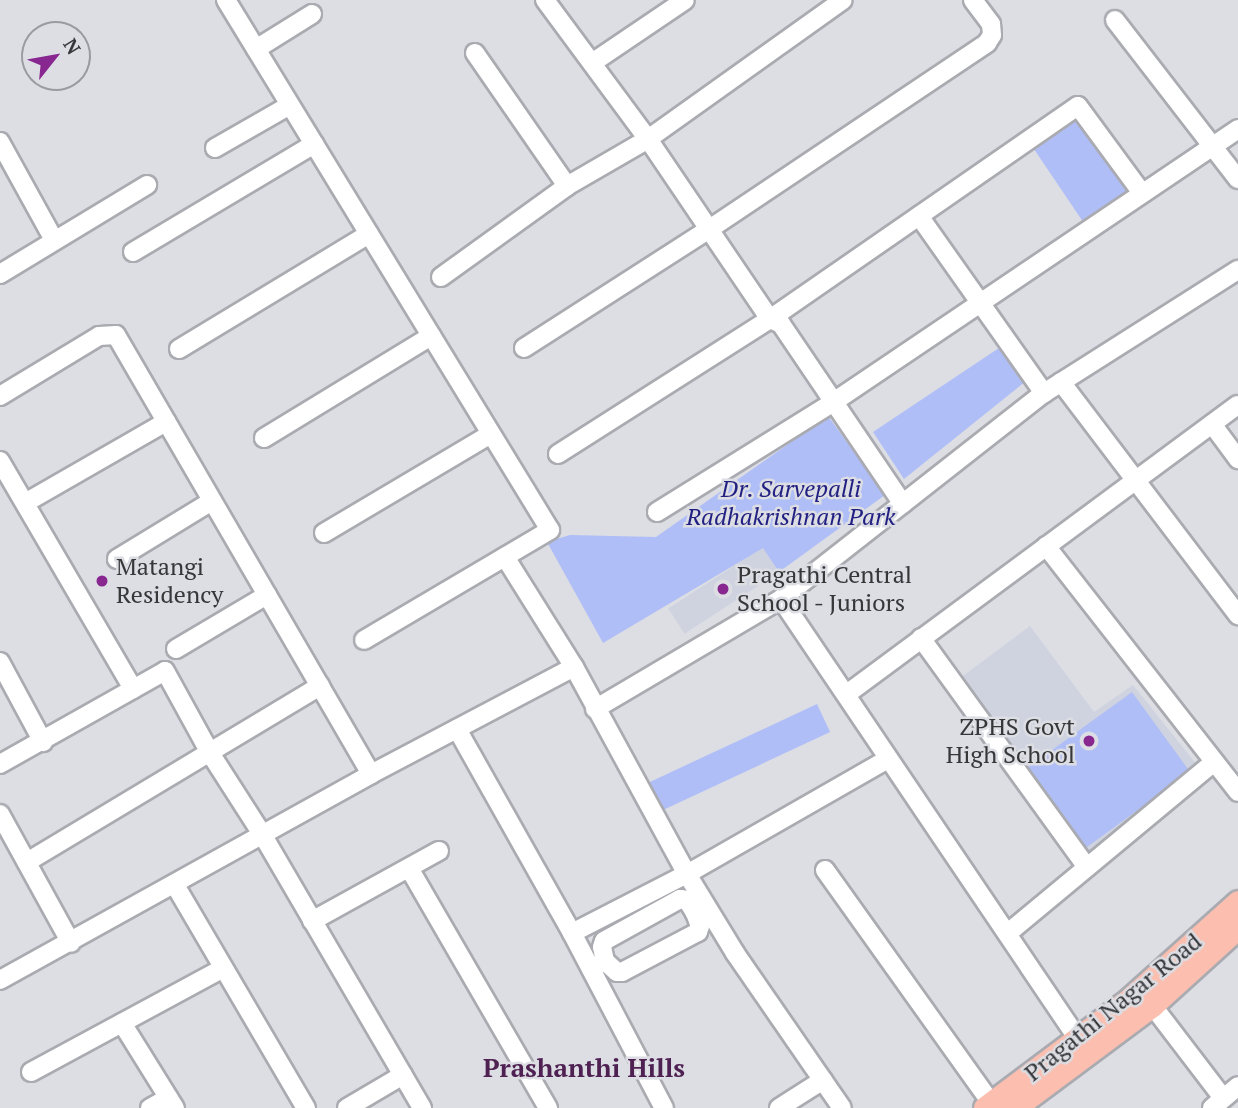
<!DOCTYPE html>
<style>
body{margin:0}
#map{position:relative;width:1238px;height:1108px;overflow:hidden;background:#dcdee4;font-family:"PT Serif",serif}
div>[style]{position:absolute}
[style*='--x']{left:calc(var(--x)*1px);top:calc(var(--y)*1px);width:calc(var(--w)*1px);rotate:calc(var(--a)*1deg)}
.built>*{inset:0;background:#cfd3e0;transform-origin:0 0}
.green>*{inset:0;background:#b0bef7;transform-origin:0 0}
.roads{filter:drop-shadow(2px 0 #aaabb1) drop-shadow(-2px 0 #aaabb1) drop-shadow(0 2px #aaabb1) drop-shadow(0 -2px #aaabb1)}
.minor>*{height:18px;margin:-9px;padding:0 9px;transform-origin:9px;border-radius:9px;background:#fff}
.major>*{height:23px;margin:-11.5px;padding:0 11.5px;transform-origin:11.5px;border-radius:11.5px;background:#fbbeaf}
.dots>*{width:19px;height:19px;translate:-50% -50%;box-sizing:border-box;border:4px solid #dcdee4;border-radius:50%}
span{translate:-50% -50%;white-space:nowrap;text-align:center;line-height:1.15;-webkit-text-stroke:5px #dcdee4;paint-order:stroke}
.park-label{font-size:24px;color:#211f81;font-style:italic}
.poi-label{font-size:24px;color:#363739}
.left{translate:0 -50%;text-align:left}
.right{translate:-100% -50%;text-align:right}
.street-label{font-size:24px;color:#363739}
.neighbourhood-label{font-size:26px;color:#4f2153;font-weight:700}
.north{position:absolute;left:21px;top:21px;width:70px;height:70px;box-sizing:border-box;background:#dcdee4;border:2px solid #9a9ba0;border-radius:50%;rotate:59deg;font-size:19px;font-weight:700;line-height:28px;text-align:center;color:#363739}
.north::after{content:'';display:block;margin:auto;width:24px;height:32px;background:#882790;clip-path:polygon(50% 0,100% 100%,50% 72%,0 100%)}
</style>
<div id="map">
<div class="built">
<i style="left:763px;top:547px;width:30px;height:113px;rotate:57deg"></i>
<i style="clip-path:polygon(1030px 626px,1094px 712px,1133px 685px,1201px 770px,1086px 858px,955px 682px)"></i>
</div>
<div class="green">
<i style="left:1075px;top:115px;width:92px;height:53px;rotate:56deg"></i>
<i style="clip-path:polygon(1005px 344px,1026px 381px,904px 479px,873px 432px)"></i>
<i style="clip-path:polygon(828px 416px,885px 495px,779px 572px,763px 548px,603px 643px,547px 542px,570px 535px,656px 537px)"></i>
<i style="left:1132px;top:692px;width:99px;height:131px;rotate:54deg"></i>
<i style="left:817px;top:704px;width:31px;height:192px;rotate:65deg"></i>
</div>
<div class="roads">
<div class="minor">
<i style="--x:226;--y:0;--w:621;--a:58.56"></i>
<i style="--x:550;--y:530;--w:216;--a:149.4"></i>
<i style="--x:545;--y:0;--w:173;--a:53.5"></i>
<i style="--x:648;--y:139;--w:217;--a:55.9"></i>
<i style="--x:770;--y:319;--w:12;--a:24"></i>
<i style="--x:781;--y:324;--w:217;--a:55.9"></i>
<i style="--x:1115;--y:20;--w:201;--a:52.3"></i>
<i style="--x:256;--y:49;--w:66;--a:-32"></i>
<i style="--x:475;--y:53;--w:162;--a:55.3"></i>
<i style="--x:592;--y:63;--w:112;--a:-34.1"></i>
<i style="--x:0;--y:142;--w:112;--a:61.1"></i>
<i style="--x:215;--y:148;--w:86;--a:-29.8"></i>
<i style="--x:919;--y:216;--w:217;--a:54.8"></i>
<i style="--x:133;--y:252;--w:211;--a:-30.8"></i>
<i style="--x:0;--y:274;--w:172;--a:-31.2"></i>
<i style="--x:441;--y:277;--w:155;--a:-35.8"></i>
<i style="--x:567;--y:186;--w:94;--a:-30.1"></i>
<i style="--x:648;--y:139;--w:239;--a:-35.5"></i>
<i style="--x:524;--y:348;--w:219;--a:-32.7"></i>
<i style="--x:708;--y:230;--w:336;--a:-33.8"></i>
<i style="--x:987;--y:43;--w:9;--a:-58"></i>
<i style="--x:992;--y:35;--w:11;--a:-95"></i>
<i style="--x:991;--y:24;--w:30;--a:-127"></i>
<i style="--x:179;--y:349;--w:222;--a:-31.2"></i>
<i style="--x:1061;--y:382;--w:293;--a:52.8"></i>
<i style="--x:0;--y:396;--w:116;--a:-31.2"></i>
<i style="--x:99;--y:336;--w:17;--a:-3"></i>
<i style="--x:116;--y:335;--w:508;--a:59.85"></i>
<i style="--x:1212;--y:424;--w:44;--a:53.4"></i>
<i style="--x:264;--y:438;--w:196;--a:-31.4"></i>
<i style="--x:558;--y:454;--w:251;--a:-32.5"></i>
<i style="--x:770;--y:319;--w:374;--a:-34.7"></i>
<i style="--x:1078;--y:106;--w:108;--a:53.7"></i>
<i style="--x:0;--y:461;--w:264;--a:59.7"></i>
<i style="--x:25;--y:503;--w:163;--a:-29.9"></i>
<i style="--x:657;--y:512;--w:206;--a:-31.9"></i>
<i style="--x:832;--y:403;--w:490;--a:-34"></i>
<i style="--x:324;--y:533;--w:194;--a:-30.7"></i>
<i style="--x:1046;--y:546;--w:312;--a:52"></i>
<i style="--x:505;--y:557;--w:130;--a:57.9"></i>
<i style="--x:574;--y:667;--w:236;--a:61.4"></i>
<i style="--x:687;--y:874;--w:92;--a:58.7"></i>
<i style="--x:735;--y:953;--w:188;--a:55.4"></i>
<i style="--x:117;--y:559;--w:111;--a:-31.4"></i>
<i style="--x:781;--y:599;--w:531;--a:55.98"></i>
<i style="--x:921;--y:638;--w:283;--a:54.1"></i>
<i style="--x:176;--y:649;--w:106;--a:-30.7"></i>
<i style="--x:0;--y:662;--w:91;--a:61.7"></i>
<i style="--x:847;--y:694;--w:486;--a:-36.5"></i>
<i style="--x:595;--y:709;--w:216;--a:-30.6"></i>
<i style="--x:781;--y:599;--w:334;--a:-38.1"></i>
<i style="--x:1044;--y:393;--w:230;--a:-32.4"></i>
<i style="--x:457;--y:729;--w:234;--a:60.6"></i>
<i style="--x:572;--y:933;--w:198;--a:62.3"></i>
<i style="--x:0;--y:764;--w:189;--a:-29.4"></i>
<i style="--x:165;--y:671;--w:94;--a:61.2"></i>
<i style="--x:210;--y:753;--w:96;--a:57.3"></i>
<i style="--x:262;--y:834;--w:317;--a:59.7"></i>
<i style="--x:0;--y:814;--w:147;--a:61.2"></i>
<i style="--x:27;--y:862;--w:342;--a:-31"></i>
<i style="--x:409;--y:868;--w:277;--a:59.9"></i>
<i style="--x:825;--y:870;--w:286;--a:54.5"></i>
<i style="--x:175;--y:885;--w:259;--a:59.6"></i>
<i style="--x:312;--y:921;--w:145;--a:-28.9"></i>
<i style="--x:572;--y:933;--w:129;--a:-27.2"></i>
<i style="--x:687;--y:874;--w:232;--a:-29.8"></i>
<i style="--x:1008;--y:933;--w:268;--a:-39.7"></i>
<i style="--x:605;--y:961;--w:14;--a:-102"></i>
<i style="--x:602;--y:947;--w:6;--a:-72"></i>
<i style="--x:604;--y:941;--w:87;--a:-28.9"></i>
<i style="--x:680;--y:899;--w:7;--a:8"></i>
<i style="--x:687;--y:900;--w:15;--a:58"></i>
<i style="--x:591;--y:969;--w:16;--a:-30"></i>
<i style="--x:605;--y:961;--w:16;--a:43"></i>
<i style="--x:617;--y:972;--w:5;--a:0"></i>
<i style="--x:622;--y:972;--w:86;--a:-27.8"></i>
<i style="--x:698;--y:932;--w:6;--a:-72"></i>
<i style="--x:700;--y:926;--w:14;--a:-111"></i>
<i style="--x:695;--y:913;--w:13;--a:-27"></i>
<i style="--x:0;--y:980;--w:424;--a:-29"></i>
<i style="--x:371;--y:774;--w:229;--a:-27.8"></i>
<i style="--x:1152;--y:1005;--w:117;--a:52.6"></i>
<i style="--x:122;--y:1023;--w:100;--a:58.1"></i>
<i style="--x:31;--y:1072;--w:218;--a:-28.4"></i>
<i style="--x:150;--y:1108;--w:21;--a:-29"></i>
<i style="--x:347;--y:1108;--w:65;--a:-30.5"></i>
<i style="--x:779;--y:1108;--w:52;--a:-32.5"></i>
<i style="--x:1212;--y:1108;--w:34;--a:-40"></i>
</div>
<div class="major">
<i style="--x:985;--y:1108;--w:181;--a:-36.9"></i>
<i style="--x:1130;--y:999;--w:145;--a:-41.9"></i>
<i style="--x:1014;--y:1108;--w:172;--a:-36.7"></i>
<i style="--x:1152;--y:1005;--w:116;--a:-42.2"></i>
</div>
</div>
<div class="dots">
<i style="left:102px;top:581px;background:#882790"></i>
<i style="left:723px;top:589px;background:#882790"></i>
<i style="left:1089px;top:741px;background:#882790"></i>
</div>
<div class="park-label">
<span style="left:791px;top:503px">Dr. Sarvepalli<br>Radhakrishnan Park</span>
</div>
<div class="poi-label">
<span class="left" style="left:116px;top:581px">Matangi<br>Residency</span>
<span class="left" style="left:737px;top:589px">Pragathi Central<br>School - Juniors</span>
<span class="right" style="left:1075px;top:741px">ZPHS Govt<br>High School</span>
</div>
<div class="street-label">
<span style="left:1113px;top:1007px;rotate:-39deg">Pragathi Nagar Road</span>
</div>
<div class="neighbourhood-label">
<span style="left:584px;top:1068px">Prashanthi Hills</span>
</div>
<div class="north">N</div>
</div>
